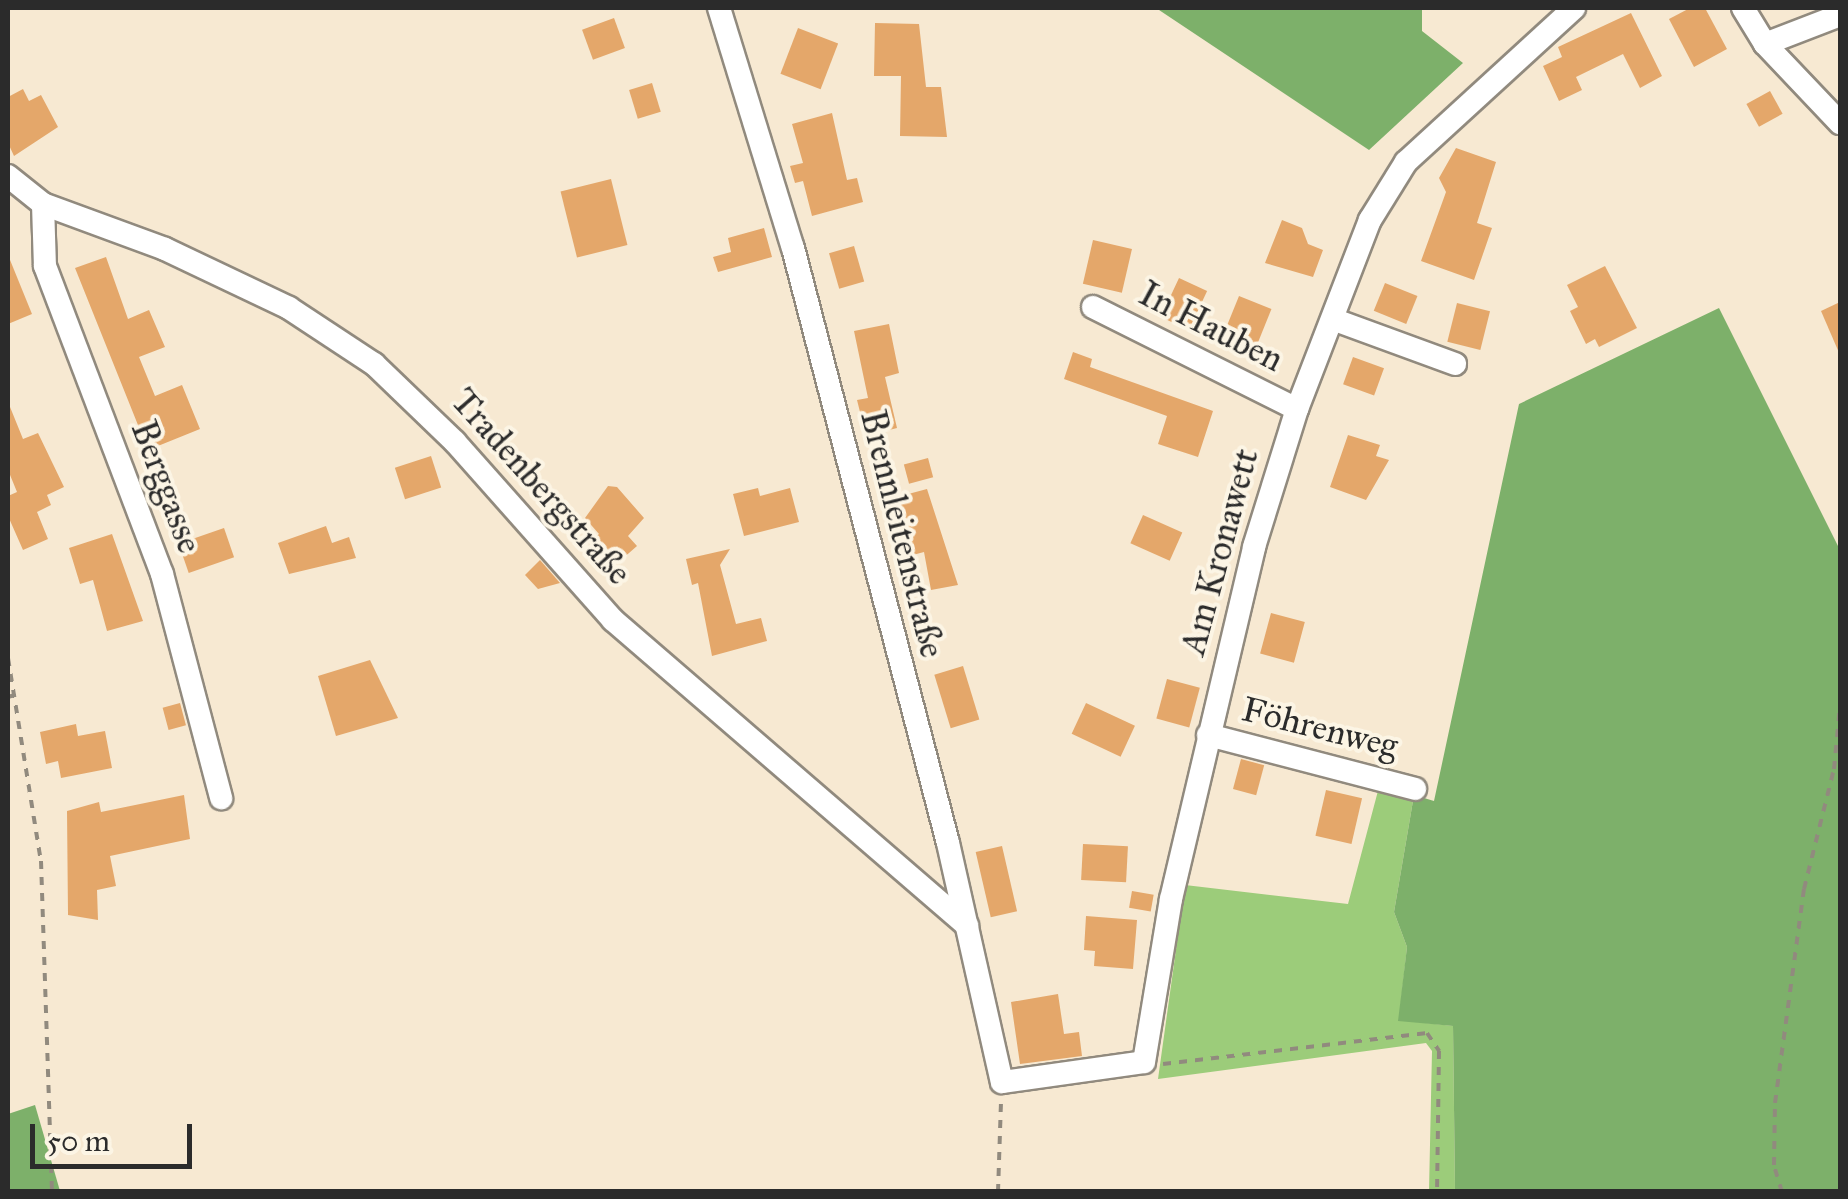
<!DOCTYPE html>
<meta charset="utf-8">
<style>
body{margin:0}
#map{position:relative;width:1848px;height:1199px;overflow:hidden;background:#f7e9d2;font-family:"IM FELL Great Primer",serif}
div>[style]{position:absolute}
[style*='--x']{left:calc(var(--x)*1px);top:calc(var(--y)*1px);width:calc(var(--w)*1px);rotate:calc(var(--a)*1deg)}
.green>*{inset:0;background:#9ccc7a}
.forest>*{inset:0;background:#7db06a}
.building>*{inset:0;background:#e4a76a;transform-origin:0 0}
.path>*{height:4px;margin-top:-2px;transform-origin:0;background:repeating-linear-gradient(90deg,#918a7e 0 8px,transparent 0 16px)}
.roads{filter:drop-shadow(2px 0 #918a7e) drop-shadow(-2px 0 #918a7e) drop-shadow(0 2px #918a7e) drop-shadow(0 -2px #918a7e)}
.minor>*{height:22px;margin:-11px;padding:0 11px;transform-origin:11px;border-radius:11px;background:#fff}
span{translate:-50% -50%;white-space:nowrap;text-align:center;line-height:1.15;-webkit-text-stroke:8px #fcf5e5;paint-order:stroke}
.street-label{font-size:35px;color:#2b2b2b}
.frame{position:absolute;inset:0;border:10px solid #2b2b2b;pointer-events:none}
.scale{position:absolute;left:30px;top:1124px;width:162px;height:45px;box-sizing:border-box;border:5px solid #2b2b2b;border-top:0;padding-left:12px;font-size:30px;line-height:35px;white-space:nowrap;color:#2b2b2b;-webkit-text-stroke:8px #fcf5e5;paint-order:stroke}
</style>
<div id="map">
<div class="green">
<i style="clip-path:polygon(1379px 787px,1414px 795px,1394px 912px,1407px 947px,1399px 1020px,1453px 1026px,1455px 1191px,1429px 1191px,1432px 1051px,1426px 1043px,1158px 1079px,1185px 885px,1348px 904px)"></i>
</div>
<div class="forest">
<i style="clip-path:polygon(1156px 8px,1422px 8px,1422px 31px,1463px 63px,1369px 150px)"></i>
<i style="clip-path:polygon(1719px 308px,1840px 550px,1840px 1191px,1455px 1191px,1453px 1026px,1398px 1021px,1407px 947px,1394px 912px,1414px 795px,1434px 801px,1519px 404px)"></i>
<i style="clip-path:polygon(35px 1105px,60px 1191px,8px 1191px,8px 1114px)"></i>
</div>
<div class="building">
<i style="clip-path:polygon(1690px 8px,1705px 8px,1727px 49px,1694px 67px,1669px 19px)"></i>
<i style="clip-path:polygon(1631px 13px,1662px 76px,1640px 88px,1623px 54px,1576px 77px,1582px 90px,1559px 101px,1543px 66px,1562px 57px,1558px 47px)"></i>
<i style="left:614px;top:18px;width:32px;height:34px;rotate:70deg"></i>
<i style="clip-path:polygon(875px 23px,919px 24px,926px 87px,941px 87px,947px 137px,900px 136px,901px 76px,874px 76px)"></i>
<i style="left:798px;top:28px;width:43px;height:49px;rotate:21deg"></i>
<i style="left:652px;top:83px;width:30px;height:24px;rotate:73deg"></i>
<i style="clip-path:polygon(23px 89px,29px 101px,41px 95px,58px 127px,14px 156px,8px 143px,8px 97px)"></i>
<i style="left:1770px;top:91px;width:26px;height:27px;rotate:61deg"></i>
<i style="clip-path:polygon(832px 113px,847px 180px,857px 178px,863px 202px,812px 216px,803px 181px,795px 183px,790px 166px,803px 163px,792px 124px)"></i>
<i style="clip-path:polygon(1456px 148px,1496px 162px,1477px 223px,1492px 228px,1474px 280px,1421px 261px,1446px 192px,1439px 178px)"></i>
<i style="left:611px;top:179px;width:68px;height:52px;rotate:76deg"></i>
<i style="clip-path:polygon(1282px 220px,1302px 228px,1308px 244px,1323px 250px,1313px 277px,1265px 263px)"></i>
<i style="clip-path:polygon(764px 228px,772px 257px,718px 272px,713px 257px,731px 252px,728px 238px)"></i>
<i style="left:1093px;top:240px;width:40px;height:45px;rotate:13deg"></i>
<i style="left:854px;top:246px;width:37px;height:26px;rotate:74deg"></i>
<i style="clip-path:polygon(8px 255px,32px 314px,8px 324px)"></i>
<i style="clip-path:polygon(106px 257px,128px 319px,149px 310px,165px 347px,139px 357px,155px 396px,182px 385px,200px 429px,148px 450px,75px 268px)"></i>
<i style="clip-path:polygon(1605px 266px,1637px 328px,1599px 347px,1595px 339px,1586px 344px,1570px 311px,1578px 307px,1567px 285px)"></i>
<i style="left:1179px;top:278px;width:31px;height:43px;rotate:25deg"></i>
<i style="left:1385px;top:283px;width:35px;height:30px;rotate:22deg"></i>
<i style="left:1239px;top:296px;width:35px;height:50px;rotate:22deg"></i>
<i style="clip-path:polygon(1840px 302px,1840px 355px,1821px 311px)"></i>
<i style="left:1457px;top:303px;width:34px;height:40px;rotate:14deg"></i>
<i style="clip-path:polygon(889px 324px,899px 373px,885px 377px,897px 428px,866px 436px,857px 400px,868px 398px,854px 331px)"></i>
<i style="clip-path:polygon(1073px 352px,1092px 359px,1090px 367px,1213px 411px,1198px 457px,1158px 444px,1167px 416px,1064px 379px)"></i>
<i style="left:1353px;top:357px;width:33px;height:29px;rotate:20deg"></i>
<i style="clip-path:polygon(8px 402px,23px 439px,38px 433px,64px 487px,47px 495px,51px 505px,37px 512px,48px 539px,23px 550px,8px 516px,8px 496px,17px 492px,8px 470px)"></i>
<i style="clip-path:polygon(1348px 435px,1380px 445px,1376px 456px,1389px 460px,1366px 500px,1330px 487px)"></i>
<i style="left:431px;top:456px;width:33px;height:38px;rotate:72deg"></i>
<i style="left:928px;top:458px;width:20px;height:25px;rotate:75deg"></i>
<i style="clip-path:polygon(608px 486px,617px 487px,644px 518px,628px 536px,637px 546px,621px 560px,593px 539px,599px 534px,585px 518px)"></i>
<i style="clip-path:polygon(758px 488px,760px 496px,790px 488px,799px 522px,744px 536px,733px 494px)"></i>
<i style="clip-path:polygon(927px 489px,958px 585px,931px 590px,924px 552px,909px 556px,897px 497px)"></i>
<i style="left:1143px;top:515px;width:43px;height:31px;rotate:24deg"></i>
<i style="clip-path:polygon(326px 526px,332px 543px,349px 537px,356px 558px,289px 574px,278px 543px)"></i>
<i style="left:224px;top:528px;width:31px;height:48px;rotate:71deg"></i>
<i style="clip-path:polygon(112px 534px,143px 621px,107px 631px,93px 580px,80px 584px,69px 548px)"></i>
<i style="clip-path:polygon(730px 549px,720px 565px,736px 624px,761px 618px,767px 641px,712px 656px,698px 583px,692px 585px,686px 559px)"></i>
<i style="clip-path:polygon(540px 560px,560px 583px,538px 589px,525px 575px)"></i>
<i style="left:1271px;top:613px;width:35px;height:42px;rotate:15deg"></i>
<i style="clip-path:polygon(370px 660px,398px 718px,336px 736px,318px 676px)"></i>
<i style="left:963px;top:666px;width:56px;height:30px;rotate:73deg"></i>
<i style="left:1167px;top:679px;width:34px;height:41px;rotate:15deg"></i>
<i style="left:180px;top:703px;width:23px;height:18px;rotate:75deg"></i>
<i style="left:1086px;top:703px;width:54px;height:34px;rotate:25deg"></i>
<i style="clip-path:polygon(76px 724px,78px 736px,105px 731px,112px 768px,61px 778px,58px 761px,46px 764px,40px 732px)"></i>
<i style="left:1241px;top:759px;width:24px;height:31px;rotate:15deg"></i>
<i style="left:1326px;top:790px;width:37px;height:47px;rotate:13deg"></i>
<i style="clip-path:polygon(184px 795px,190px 839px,110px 856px,116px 886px,97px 890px,98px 920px,68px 915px,67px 811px,99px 802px,101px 812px)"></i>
<i style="left:1083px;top:844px;width:45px;height:36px;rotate:3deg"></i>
<i style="left:1002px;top:846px;width:67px;height:27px;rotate:77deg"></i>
<i style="left:1132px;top:891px;width:22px;height:17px;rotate:10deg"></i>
<i style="clip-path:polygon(1086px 916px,1137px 920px,1133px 969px,1094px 966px,1095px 951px,1084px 950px)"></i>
<i style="clip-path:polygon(1058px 994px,1064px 1034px,1079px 1032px,1082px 1056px,1020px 1064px,1011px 1002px)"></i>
</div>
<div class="path">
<i style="--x:8;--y:658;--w:206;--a:80.8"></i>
<i style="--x:41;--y:861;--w:331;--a:88.1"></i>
<i style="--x:8;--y:697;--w:10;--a:-17"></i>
<i style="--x:1163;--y:1064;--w:266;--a:-6.7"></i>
<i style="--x:1427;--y:1033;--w:22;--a:56"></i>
<i style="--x:1439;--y:1051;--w:141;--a:90.8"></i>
<i style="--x:998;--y:1192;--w:91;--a:-88.1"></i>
<i style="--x:1782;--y:1192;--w:28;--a:-107"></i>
<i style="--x:1774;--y:1165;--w:62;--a:-89.1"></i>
<i style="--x:1775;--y:1103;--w:216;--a:-82.3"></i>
<i style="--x:1804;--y:889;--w:124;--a:-76"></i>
<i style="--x:1834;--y:769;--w:64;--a:-84.6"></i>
</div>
<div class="roads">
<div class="minor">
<i style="--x:719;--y:8;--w:251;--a:72.9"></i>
<i style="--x:793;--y:248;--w:615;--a:75.4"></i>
<i style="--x:948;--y:843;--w:245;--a:77.3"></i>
<i style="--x:1002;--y:1082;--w:143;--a:-8"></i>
<i style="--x:1144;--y:1062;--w:165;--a:-80.6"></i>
<i style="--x:1171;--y:899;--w:362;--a:-76.7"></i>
<i style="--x:1254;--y:547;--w:145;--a:-72.7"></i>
<i style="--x:1297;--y:409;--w:203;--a:-68.9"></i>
<i style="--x:1370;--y:220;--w:68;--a:-58.2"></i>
<i style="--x:1406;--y:162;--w:228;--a:-42.5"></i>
<i style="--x:1743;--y:8;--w:42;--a:58.6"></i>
<i style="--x:1765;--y:44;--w:109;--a:46.5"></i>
<i style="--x:1765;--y:44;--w:80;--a:-21.1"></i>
<i style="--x:8;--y:176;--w:45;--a:38.7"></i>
<i style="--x:43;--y:204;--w:130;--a:20.2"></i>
<i style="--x:165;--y:249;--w:137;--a:25.4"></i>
<i style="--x:289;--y:308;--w:102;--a:33.4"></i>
<i style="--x:374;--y:364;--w:112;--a:43.9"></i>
<i style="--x:455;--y:442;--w:238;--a:48.4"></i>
<i style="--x:613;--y:620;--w:468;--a:40.8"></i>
<i style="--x:43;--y:204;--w:62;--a:88.2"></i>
<i style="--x:45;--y:266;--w:329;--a:69.2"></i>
<i style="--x:162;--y:574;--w:232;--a:75.2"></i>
<i style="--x:1093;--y:307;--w:228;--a:26.6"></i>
<i style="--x:1335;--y:320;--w:128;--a:20.1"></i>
<i style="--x:1208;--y:735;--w:214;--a:14.6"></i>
</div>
</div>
<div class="street-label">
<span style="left:1211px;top:327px;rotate:27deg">In Hauben</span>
<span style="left:166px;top:487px;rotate:69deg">Berggasse</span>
<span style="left:541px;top:487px;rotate:48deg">Tradenbergstraße</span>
<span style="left:902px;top:534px;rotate:76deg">Brennleitenstraße</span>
<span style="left:1220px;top:552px;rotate:-75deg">Am Kronawett</span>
<span style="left:1320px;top:728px;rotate:14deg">Föhrenweg</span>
</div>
<div class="frame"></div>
<div class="scale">50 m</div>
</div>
